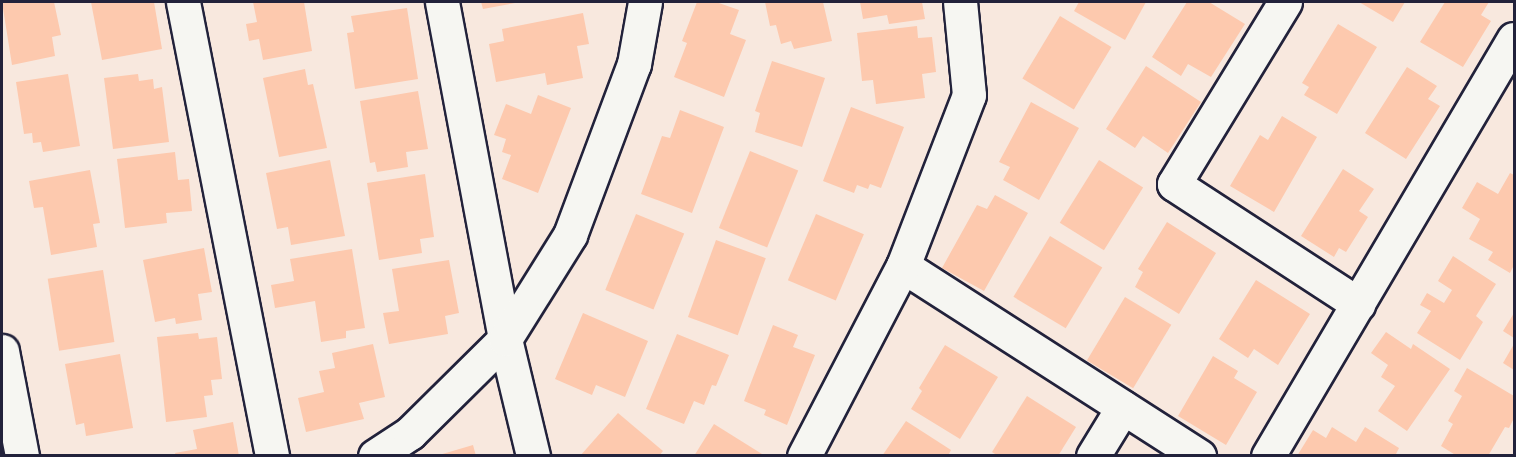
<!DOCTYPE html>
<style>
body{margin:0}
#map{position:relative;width:1516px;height:457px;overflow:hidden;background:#f8e8de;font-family:Kalam,sans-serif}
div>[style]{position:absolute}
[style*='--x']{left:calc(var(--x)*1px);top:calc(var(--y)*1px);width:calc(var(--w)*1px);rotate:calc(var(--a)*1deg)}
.building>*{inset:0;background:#fdc9ae;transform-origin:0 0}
.roads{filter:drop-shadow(2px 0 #22223b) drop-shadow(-2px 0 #22223b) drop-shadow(0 2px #22223b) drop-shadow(0 -2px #22223b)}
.minor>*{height:33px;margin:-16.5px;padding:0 16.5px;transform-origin:16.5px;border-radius:16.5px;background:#f6f6f2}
span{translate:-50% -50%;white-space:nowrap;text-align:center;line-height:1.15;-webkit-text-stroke:4.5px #f6f6f2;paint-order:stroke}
.frame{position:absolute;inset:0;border:3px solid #22223b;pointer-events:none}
</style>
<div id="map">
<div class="building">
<i style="clip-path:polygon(2px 2px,54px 2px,61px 35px,52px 37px,55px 56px,12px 65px)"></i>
<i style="clip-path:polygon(91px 2px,154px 2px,162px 49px,102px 60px)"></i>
<i style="clip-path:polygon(253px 2px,304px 2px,312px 51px,263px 60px,259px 39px,249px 41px,246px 24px,257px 22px)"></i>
<i style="clip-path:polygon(481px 2px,515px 2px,515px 3px,483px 9px)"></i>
<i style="clip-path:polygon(697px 2px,716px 2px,739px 10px,730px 34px,746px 40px,724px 97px,674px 77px,687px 43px,682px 41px)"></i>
<i style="clip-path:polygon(765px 2px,823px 2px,832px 41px,794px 49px,791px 41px,781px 44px,776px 25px,770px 26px)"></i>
<i style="clip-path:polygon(860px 2px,922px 2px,925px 19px,889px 24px,887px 15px,863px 19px)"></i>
<i style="clip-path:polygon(1079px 2px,1146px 2px,1125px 40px,1074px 11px)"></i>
<i style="clip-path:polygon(1187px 2px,1209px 2px,1245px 24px,1211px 77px,1188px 64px,1181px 76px,1152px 57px)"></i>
<i style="clip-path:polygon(1359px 2px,1405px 2px,1393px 22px)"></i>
<i style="clip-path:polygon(1445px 2px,1489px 2px,1481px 15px,1491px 21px,1463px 67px,1420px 42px)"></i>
<i style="clip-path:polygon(407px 8px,418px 79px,355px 89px,347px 33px,354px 32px,351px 16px)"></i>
<i style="clip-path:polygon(583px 13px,589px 44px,577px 46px,583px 78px,547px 85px,545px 73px,496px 82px,489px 44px,504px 41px,502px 29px)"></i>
<i style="left:1060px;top:16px;width:60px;height:73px;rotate:31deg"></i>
<i style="clip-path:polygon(1338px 24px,1377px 47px,1337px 114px,1304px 95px,1309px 87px,1302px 83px)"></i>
<i style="clip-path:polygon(917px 26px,918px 38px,932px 37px,936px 72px,922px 74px,925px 98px,876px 104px,873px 80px,862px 81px,857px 33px)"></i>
<i style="clip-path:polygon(772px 61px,825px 78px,802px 147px,755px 132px,760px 113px,755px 111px)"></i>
<i style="clip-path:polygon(1146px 66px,1201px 102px,1168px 153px,1143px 136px,1135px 148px,1106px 129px)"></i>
<i style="clip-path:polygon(1407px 67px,1437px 86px,1428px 99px,1440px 106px,1406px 159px,1365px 133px)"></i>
<i style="clip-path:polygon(305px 69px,308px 85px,313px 84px,327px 148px,279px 157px,263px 78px)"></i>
<i style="clip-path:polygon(68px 74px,80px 146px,43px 152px,41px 142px,33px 143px,32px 133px,24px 134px,16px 82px)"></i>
<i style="clip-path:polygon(138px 74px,139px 81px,153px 79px,154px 89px,162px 87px,169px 142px,113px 149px,104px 78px)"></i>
<i style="clip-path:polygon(418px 91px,428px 149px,406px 152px,408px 167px,377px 172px,375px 162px,370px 163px,360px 101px)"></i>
<i style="clip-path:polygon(538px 95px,571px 108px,538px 193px,502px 179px,511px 155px,502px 152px,506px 139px,494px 135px,506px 104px,531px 114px)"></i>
<i style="clip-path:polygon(1031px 102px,1079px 128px,1039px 200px,1003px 180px,1010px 167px,999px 162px)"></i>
<i style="clip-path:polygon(851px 107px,904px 127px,881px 188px,870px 184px,868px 189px,857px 185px,854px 193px,823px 181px)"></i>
<i style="clip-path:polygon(680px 110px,724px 127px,692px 213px,641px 194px,662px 136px,670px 138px)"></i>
<i style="clip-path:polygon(1282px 116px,1317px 137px,1274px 212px,1230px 186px,1260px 135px,1268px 140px)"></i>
<i style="left:750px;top:151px;width:52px;height:83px;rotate:22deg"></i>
<i style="clip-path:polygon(175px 152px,178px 180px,189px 179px,192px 211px,166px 213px,167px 223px,125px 228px,117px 159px)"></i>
<i style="clip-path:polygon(330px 160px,345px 236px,291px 245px,288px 227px,277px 229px,266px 173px)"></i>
<i style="left:1099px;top:160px;width:52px;height:74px;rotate:32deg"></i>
<i style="clip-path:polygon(1343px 169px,1374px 189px,1359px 211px,1368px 217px,1346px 252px,1339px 248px,1334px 257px,1301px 236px)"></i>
<i style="clip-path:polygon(90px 170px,100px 223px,93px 224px,97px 247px,51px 255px,43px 207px,34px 208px,29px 181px)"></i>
<i style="clip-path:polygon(1510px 173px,1514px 175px,1514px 265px,1510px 273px,1488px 260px,1493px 252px,1469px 239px,1480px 219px,1462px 208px,1477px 182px,1498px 194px)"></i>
<i style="clip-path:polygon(425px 174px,434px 237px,420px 239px,422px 253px,379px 260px,367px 183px)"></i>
<i style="clip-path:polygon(995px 195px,1028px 213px,984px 291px,942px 268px,977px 205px,987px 209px)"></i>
<i style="left:636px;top:214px;width:52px;height:82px;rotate:22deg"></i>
<i style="left:816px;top:214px;width:52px;height:72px;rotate:23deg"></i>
<i style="clip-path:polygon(1167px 222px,1216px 253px,1179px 314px,1135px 287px,1143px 272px,1138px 269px)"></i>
<i style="left:1050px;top:236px;width:61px;height:71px;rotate:31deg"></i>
<i style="left:716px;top:240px;width:53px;height:82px;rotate:20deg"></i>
<i style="clip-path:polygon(204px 248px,212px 292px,198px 294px,202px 320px,176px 324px,175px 318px,155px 322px,143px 260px)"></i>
<i style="clip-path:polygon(352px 249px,365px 328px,346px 331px,346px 338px,321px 342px,315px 301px,275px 308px,271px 285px,294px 281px,290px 259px)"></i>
<i style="clip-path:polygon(1453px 256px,1496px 284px,1476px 316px,1483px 322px,1460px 360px,1417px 333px,1431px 311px,1420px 305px,1427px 293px,1444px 303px,1452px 290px,1438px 281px)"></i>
<i style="clip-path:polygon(449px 260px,459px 313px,445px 316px,448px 334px,389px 344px,383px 313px,399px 311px,392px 269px)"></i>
<i style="left:103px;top:270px;width:73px;height:56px;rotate:81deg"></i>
<i style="clip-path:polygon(1256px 280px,1310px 314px,1278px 365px,1254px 349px,1248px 358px,1219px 339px)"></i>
<i style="left:1125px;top:297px;width:54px;height:74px;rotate:31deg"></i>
<i style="clip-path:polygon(583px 313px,648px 341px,625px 397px,596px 385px,592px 395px,555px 379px)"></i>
<i style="clip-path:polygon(1514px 313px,1514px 338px,1503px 331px)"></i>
<i style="clip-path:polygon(773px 325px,798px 335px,793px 347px,815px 355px,787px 425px,764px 415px,766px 410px,744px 401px)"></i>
<i style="clip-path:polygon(1386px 332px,1411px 349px,1413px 344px,1450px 369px,1407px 431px,1378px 411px,1395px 386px,1381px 377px,1388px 365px,1371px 353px)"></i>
<i style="clip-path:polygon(198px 333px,199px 339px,217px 337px,222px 379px,211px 380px,213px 395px,204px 396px,207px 417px,166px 422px,157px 337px)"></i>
<i style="clip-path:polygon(677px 334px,729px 355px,716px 386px,712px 385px,704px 405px,694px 401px,684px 424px,646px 409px)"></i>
<i style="clip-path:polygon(373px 344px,385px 397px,359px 403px,364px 419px,306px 432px,298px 398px,324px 392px,319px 371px,335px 368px,332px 353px)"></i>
<i style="clip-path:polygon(1514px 344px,1514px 370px,1503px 363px)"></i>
<i style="clip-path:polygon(945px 345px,998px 377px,960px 439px,911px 409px,922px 391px,919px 388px)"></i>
<i style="clip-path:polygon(120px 354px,133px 428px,86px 436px,84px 423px,76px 425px,65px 364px)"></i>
<i style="clip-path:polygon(1213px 356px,1238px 371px,1234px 378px,1257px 392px,1226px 445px,1178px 416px)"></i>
<i style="clip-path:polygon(1467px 368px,1514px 396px,1514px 418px,1509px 428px,1505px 427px,1488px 456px,1457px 456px,1441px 446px,1453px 424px,1448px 421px,1462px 396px,1454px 391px)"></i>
<i style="clip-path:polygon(1027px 396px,1076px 427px,1058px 456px,998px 456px,992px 452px)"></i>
<i style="clip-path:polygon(618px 413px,663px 451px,659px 456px,580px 456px)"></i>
<i style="clip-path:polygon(906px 421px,951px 450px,948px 456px,882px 456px)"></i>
<i style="clip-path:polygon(233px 422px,239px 456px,176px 456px,175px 453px,197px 449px,193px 430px)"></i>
<i style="clip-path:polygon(714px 424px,765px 456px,694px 456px)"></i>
<i style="clip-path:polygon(1332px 427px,1356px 442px,1365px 427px,1399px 448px,1395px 456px,1297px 456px,1313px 430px,1326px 438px)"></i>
<i style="clip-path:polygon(473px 445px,476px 456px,439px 456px,439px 455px)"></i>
</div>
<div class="roads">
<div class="minor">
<i style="--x:183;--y:2;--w:463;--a:78.9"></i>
<i style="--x:442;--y:2;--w:343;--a:79.4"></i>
<i style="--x:505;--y:339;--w:120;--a:76.5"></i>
<i style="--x:1285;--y:2;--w:213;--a:121.4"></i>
<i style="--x:1174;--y:184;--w:220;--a:33.1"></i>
<i style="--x:903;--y:266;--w:352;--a:32.7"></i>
<i style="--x:2;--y:351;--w:107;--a:79.2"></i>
<i style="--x:375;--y:456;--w:42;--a:-33.3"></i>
<i style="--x:410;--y:433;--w:134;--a:-44.7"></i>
<i style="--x:505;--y:339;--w:123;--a:-58"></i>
<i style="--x:570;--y:235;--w:183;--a:-69.5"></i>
<i style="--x:634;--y:64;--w:63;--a:-79.9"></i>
<i style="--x:804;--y:456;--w:214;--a:-62.5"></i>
<i style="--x:903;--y:266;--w:183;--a:-68.9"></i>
<i style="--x:969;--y:95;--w:93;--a:-95.5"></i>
<i style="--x:1093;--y:456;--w:57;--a:-58.5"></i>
<i style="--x:1268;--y:456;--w:484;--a:-59.5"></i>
</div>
</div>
<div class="frame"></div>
</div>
